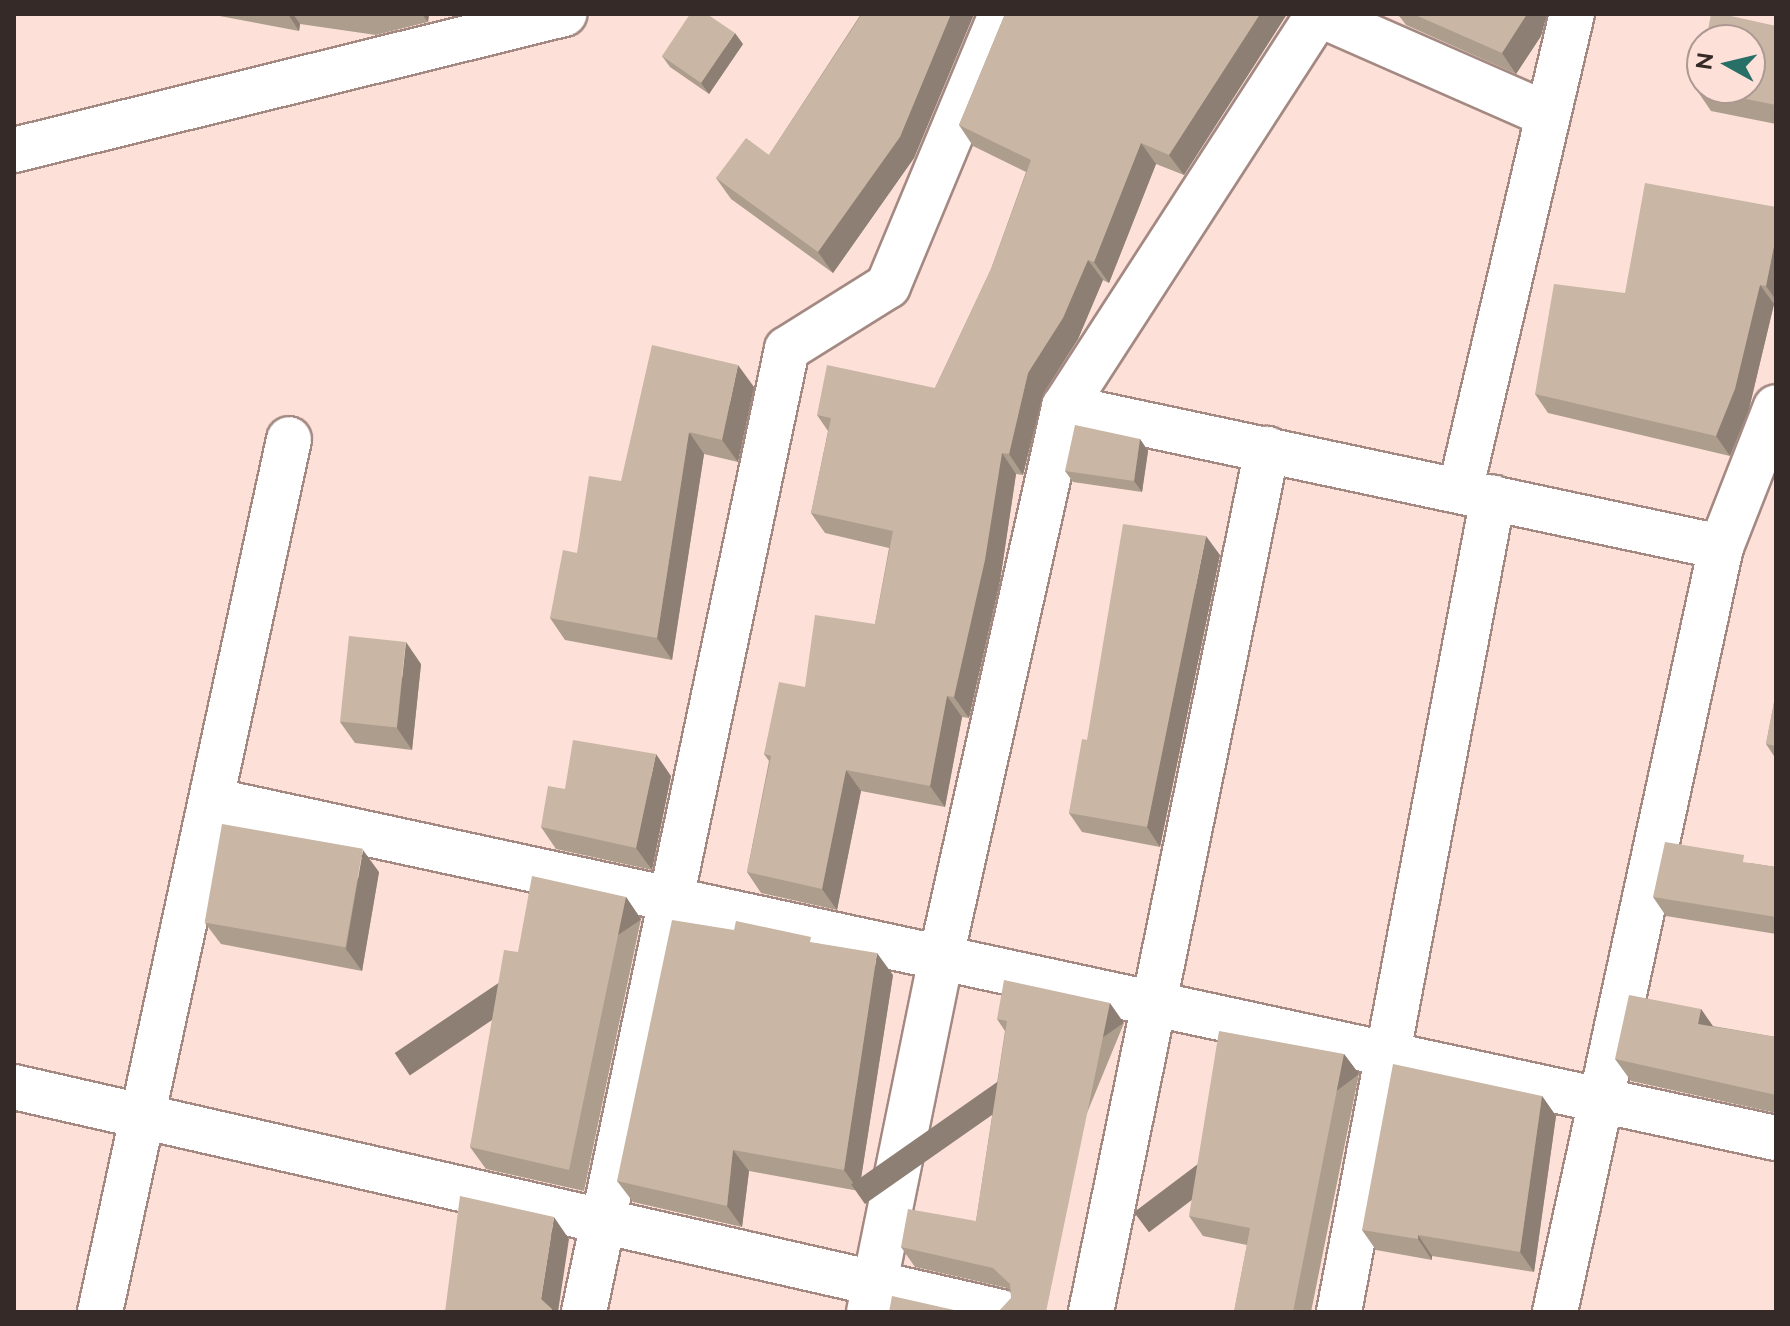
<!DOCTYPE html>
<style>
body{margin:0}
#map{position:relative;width:1790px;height:1326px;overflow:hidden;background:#fde1d9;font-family:Raleway,sans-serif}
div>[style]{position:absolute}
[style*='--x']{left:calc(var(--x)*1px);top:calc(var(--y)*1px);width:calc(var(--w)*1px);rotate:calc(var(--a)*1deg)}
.roads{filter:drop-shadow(2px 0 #a38982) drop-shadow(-2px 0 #a38982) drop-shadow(0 2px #a38982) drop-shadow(0 -2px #a38982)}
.street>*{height:44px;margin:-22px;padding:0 22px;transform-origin:22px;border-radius:22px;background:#fff}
.wall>*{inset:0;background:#ad9d8d}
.shaded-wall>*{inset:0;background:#8d7f73;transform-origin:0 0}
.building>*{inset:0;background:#c9b6a4;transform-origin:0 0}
span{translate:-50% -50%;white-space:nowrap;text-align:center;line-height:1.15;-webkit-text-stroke:8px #fde1d9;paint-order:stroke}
.frame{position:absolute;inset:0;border:16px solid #352a28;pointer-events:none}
.north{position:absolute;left:1686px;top:24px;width:80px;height:80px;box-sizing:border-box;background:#fde1d9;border:2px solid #ad9892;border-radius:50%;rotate:278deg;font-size:22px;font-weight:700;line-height:32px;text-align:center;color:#352a28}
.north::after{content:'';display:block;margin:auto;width:28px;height:36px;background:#276f67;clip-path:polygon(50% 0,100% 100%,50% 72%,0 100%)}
</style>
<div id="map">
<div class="roads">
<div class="street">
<i style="--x:1318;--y:14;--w:251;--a:23.7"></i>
<i style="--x:14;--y:150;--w:567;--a:-13.89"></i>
<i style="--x:1064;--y:407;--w:672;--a:12.03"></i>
<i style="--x:1460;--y:491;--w:490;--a:-76.8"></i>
<i style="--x:211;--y:800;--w:1601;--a:12.19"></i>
<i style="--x:14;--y:1087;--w:1012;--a:12.84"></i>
<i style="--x:100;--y:1312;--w:893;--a:-77.78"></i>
<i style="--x:584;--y:1312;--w:984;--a:-78.1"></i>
<i style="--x:787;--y:349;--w:119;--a:-32"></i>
<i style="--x:888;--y:286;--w:295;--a:-67.4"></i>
<i style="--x:869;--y:1312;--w:362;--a:-78.5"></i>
<i style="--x:941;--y:957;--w:564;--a:-77.39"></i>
<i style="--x:1064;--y:407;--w:468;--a:-57.1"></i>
<i style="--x:1091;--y:1312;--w:881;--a:-78.47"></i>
<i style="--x:1339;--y:1312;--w:829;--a:-79.3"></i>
<i style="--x:1555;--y:1312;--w:783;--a:-77.76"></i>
<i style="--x:1721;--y:547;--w:150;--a:-68.6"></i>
</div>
</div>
<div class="wall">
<i style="clip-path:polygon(209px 14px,429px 14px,428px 22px,376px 35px,300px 24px,299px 31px)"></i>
<i style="clip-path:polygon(861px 14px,974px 14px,914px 158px,833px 273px,731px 199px,716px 178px,769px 155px)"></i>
<i style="clip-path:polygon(1005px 14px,1287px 14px,1184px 175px,1156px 164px,1109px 283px,1103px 280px,1078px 339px,1043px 394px,1023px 475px,1016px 474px,1000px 581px,969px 718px,962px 717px,945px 807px,861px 791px,837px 910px,761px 893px,747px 872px,769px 761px,764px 754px,805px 687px,875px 624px,889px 548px,825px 533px,811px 513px,828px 431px,817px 415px,935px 388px,991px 269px,1026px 172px,973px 146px,959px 125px)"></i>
<i style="clip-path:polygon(1396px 14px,1547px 14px,1541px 36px,1516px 74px,1406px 25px,1400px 17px)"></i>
<i style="clip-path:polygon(1776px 26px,1776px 124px,1711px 111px,1696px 89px)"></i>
<i style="clip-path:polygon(743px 44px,709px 94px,670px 67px,662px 56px)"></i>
<i style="clip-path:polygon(1776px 207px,1776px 305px,1774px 304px,1749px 409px,1730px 456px,1548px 413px,1535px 394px,1625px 293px)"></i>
<i style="clip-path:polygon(754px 387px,738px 462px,704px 454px,672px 660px,565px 640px,550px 618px,577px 553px,621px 481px)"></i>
<i style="clip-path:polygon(1140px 439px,1148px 451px,1142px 492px,1073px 482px,1065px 471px)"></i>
<i style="clip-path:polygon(1220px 555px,1160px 847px,1082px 832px,1069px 813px,1087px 740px)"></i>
<i style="clip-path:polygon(421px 664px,412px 750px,355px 743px,340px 722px)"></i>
<i style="clip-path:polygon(1776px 692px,1776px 759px,1766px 744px)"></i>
<i style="clip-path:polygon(671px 776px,652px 870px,556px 849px,541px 827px,565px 789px)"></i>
<i style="clip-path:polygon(1750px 863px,1776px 867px,1776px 934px,1666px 916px,1653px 897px)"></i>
<i style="clip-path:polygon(379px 872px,362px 971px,221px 944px,205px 923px)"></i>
<i style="clip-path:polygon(626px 897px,641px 919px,584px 1191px,486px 1169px,470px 1147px,518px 952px)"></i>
<i style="clip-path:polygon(816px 943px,893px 975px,859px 1191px,749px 1171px,742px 1227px,633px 1202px,617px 1181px)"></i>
<i style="clip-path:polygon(1701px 1009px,1713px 1026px,1776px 1037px,1776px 1113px,1631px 1081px,1615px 1059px)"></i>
<i style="clip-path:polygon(997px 1019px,1124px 1023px,1011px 1298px,1011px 1291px,1007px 1288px,915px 1267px,901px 1247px,976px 1221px,1005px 1031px)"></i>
<i style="clip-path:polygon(1344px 1054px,1359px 1074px,1311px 1312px,1234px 1312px,1247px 1245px,1203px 1236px,1189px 1216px)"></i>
<i style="clip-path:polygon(1542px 1096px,1556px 1116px,1534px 1272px,1432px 1256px,1432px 1260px,1376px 1250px,1362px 1230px)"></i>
</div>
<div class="shaded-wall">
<i style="clip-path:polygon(288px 14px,293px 14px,300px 24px,299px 31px)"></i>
<i style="clip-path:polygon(422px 14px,429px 14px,428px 22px)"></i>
<i style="clip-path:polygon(951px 14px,974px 14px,914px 158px,833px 273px,818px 252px)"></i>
<i style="clip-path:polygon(1260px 14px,1287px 14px,1184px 175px,1169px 155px)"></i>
<i style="clip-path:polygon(1527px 14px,1547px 14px,1541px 36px,1516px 74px,1502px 53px)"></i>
<i style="clip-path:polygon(735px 33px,743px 44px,709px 94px,701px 83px)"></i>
<i style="clip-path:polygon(1141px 143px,1156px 164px,1109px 283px,1094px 262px)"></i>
<i style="clip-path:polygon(1776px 236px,1776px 300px,1766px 286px)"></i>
<i style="clip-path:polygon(1088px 260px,1103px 280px,1078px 339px,1043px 394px,1023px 475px,1009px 454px,1028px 373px)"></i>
<i style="clip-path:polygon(1760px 285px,1774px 304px,1749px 409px,1730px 456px,1716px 436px)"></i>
<i style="clip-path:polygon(738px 365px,754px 387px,738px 462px,722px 440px)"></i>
<i style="clip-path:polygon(689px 432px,704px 454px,672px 660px,657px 638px)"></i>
<i style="clip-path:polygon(1140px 439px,1148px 451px,1142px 492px,1134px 481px)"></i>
<i style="clip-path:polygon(1002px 453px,1016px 474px,1000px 581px,969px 718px,954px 697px)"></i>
<i style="clip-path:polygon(1206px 536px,1220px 555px,1160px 847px,1147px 827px)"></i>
<i style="clip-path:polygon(406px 642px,421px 664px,412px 750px,397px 728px)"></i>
<i style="clip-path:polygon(947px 696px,962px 717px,945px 807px,930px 786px)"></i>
<i style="clip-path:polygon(656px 754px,671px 776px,652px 870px,636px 848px)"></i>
<i style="clip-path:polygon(846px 770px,861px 791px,837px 910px,822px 889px)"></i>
<i style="clip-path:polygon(363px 850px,379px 872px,362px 971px,346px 949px)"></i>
<i style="left:626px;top:897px;width:27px;height:279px;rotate:56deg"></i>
<i style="clip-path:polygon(877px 953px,893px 975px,859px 1191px,844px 1170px)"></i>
<i style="left:1110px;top:1003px;width:24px;height:316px;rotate:55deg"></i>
<i style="clip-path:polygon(1701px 1009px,1716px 1031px,1698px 1024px)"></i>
<i style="left:1344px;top:1054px;width:25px;height:263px;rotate:53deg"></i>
<i style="clip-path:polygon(1542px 1096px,1556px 1116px,1534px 1272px,1520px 1252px)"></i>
<i style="clip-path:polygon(733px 1150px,749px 1171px,742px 1227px,727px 1206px)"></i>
<i style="clip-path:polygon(554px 1217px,569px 1239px,558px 1312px,550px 1312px,541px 1299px)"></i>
<i style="clip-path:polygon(1418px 1235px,1432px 1256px,1432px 1260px,1418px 1239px)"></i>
</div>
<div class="building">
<i style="clip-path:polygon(690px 14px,707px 14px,735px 33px,701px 83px,662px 56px)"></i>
<i style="clip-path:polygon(862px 14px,951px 14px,900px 137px,818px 252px,716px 178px,746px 138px,769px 155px)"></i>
<i style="clip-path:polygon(1005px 14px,1260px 14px,1169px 155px,1141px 143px,1094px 262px,1088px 260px,1063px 318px,1028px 373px,1009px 454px,1002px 453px,985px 560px,954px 697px,947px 696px,930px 786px,846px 770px,822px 889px,747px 872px,771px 756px,764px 754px,779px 682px,805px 687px,815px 615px,875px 624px,893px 531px,811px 513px,831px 418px,817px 415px,827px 365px,935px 388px,991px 269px,1031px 160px,959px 125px)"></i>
<i style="clip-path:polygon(1413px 14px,1527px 14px,1502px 53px)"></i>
<i style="clip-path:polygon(1711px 14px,1722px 14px,1776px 26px,1776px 105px,1696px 89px,1702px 59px,1702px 88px,1750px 88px,1750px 40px,1706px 40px)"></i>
<i style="clip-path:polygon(1645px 183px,1776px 207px,1776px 236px,1766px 286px,1760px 285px,1735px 389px,1716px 436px,1535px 394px,1554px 284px,1625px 293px)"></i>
<i style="clip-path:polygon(652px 345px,738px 365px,722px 440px,689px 432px,657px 638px,550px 618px,563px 550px,577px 553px,589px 476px,621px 481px)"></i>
<i style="clip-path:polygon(1075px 425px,1140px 439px,1134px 481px,1065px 471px)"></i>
<i style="clip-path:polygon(1123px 524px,1206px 536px,1147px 827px,1069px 813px,1082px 739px,1087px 740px)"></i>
<i style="left:349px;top:636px;width:57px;height:86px;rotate:6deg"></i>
<i style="clip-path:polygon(1776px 692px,1776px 746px,1766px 744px)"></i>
<i style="clip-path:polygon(573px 740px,656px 754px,636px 848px,541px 827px,548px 786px,565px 789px)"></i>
<i style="left:222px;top:824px;width:143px;height:100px;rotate:10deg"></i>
<i style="clip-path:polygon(1665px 842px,1744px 855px,1743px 862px,1776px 867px,1776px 917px,1653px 897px)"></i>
<i style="clip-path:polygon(532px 876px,626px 897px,569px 1170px,470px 1147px,504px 950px,518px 952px)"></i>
<i style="clip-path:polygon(672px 920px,734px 930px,736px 921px,811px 937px,810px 942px,877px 953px,844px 1170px,733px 1150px,727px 1206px,617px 1181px)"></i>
<i style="clip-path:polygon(1004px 980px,1110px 1003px,1046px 1312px,998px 1312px,1011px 1298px,1010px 1284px,993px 1268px,901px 1247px,908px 1209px,976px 1221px,1007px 1021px,997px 1019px)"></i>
<i style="clip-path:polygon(1629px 995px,1701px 1009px,1698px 1024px,1776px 1037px,1776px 1095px,1615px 1059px)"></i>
<i style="clip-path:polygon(1219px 1031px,1344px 1054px,1293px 1312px,1234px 1312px,1250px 1228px,1189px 1216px)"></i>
<i style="clip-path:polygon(1393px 1064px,1542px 1096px,1520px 1252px,1418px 1235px,1418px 1239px,1362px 1230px)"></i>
<i style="clip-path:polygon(460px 1196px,554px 1217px,541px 1299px,552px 1309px,552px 1312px,445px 1312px)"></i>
<i style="clip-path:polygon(892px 1296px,963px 1312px,889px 1312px)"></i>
</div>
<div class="frame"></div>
<div class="north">N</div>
</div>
